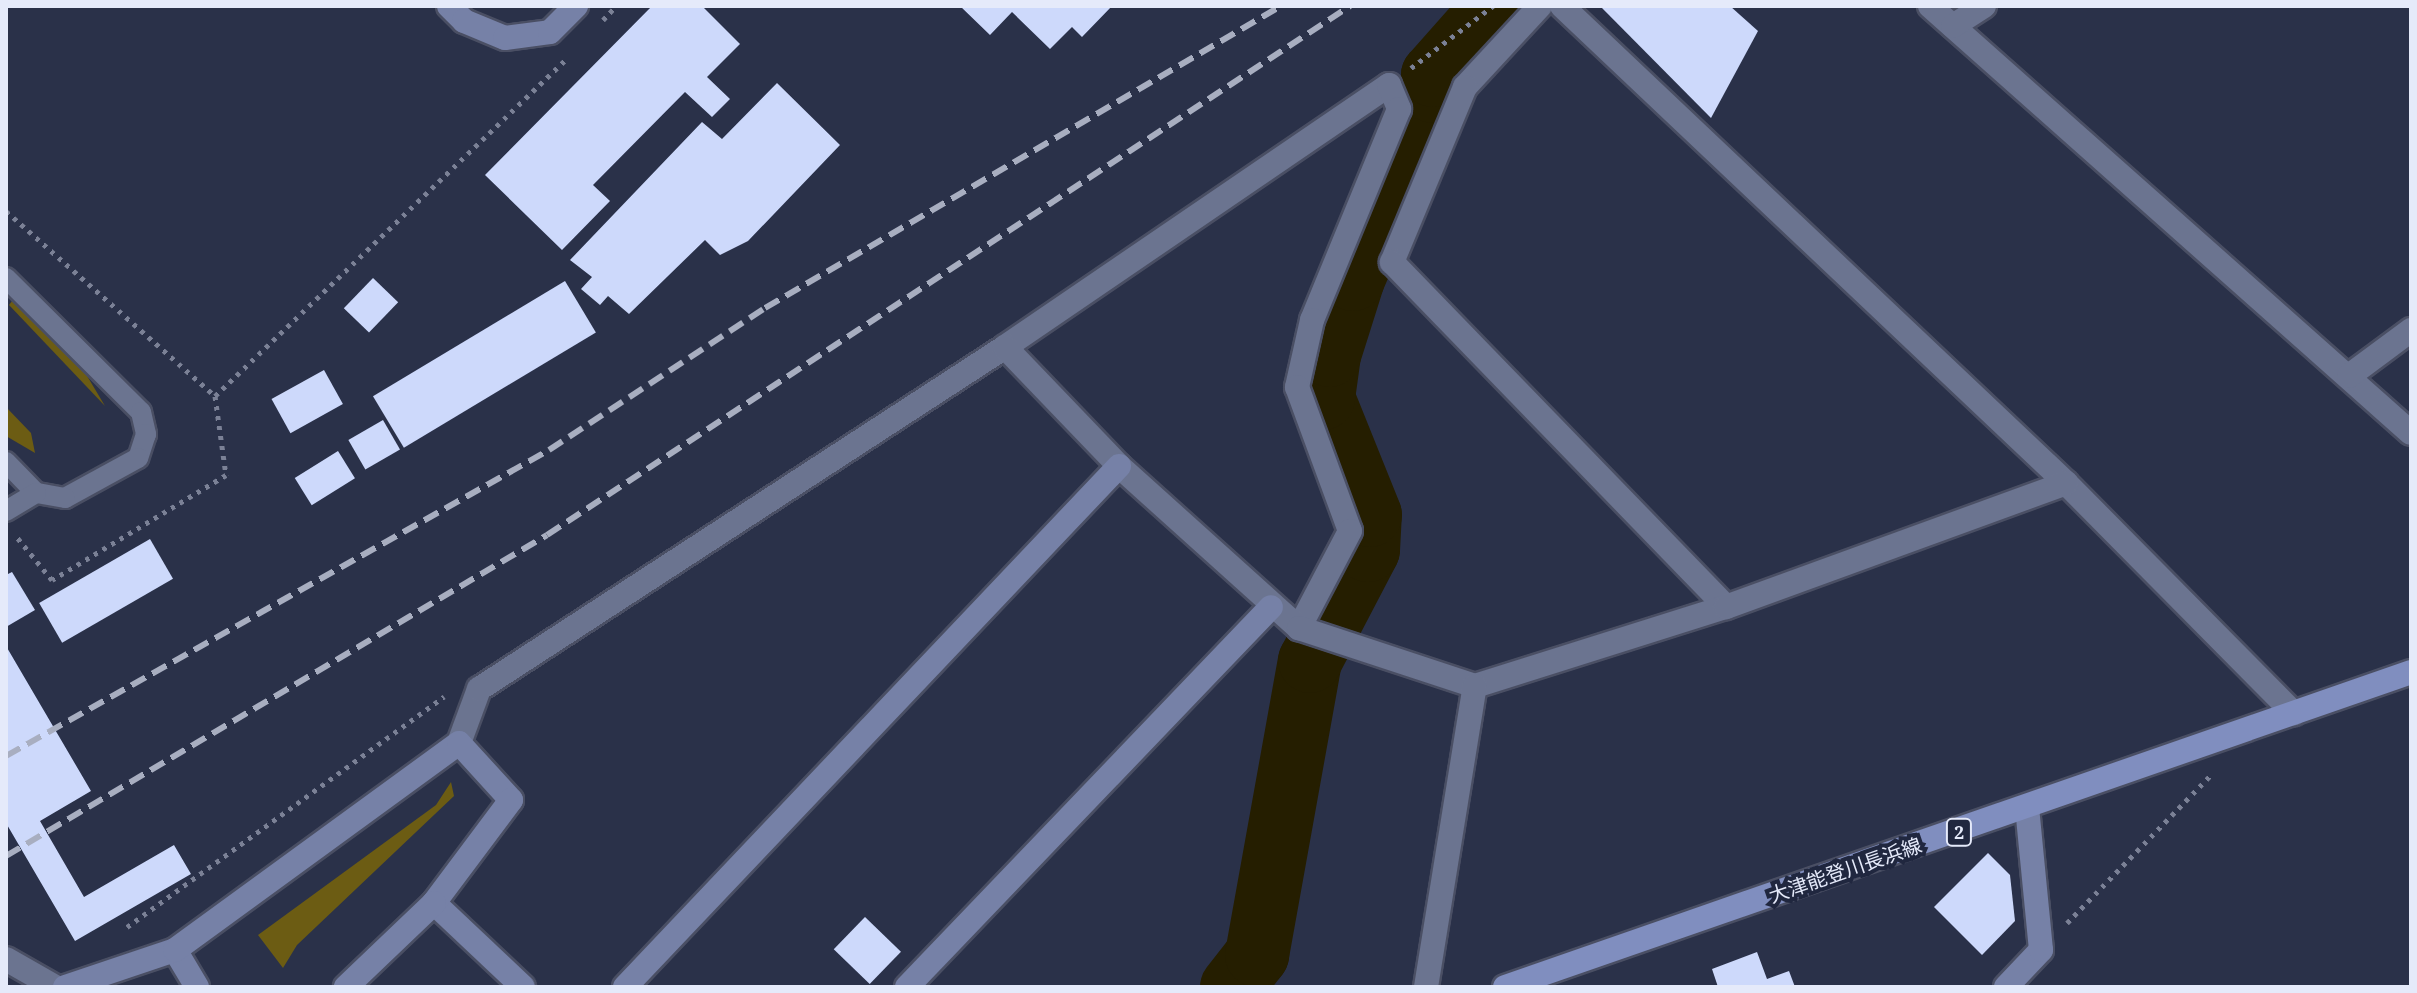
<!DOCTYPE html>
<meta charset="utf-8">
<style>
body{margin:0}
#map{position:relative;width:2417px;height:993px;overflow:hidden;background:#2a3149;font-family:"Noto Serif","Noto Sans JP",serif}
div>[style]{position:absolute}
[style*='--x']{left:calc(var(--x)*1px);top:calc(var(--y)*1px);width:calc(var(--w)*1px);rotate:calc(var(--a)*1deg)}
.green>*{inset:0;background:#6c5c13}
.river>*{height:64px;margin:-32px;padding:0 32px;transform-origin:32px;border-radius:32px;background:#251e00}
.building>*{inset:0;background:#cdd9fb;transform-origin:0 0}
.path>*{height:5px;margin-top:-2.5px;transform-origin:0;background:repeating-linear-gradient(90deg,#7b8196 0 4px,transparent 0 10px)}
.roads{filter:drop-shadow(2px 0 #4a4f64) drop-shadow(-2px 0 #4a4f64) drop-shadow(0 2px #4a4f64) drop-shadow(0 -2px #4a4f64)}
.lane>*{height:20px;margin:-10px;padding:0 10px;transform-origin:10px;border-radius:10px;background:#6b7490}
.street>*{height:24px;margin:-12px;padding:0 12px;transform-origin:12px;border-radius:12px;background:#6b7490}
.secondary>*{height:24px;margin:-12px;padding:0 12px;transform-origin:12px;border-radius:12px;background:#7681a7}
.primary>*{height:24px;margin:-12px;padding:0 12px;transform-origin:12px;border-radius:12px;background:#808ebf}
.rail>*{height:6px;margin-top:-3px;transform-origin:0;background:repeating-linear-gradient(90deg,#a8aec0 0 16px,transparent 0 24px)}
span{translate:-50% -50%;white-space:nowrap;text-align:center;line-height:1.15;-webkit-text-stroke:8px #20273f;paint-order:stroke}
.shield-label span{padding:2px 6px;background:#20273f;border:2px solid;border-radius:6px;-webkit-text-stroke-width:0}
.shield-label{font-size:18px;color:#e5eafa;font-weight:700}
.street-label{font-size:20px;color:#e5eafa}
.frame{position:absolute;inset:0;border:8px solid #e5eafa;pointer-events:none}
</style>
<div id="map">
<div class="green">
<i style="clip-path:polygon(12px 301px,83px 369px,105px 406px,9px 305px)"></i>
<i style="clip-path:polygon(6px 407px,31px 433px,35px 453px,6px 436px)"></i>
<i style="clip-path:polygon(451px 782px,454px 796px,297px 945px,283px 968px,258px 935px,436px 805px)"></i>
</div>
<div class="river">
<i style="--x:1232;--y:987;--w:41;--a:-52"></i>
<i style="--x:1257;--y:955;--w:299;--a:-79.8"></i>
<i style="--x:1310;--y:661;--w:125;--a:-62.4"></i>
<i style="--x:1368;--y:550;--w:35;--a:-87"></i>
<i style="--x:1370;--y:515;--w:126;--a:-111.9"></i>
<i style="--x:1323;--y:398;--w:43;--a:-82.1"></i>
<i style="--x:1329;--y:355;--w:80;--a:-72.5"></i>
<i style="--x:1353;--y:279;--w:204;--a:-66.9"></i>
<i style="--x:1433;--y:91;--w:16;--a:-90"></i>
<i style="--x:1433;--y:75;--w:92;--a:-48.5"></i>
</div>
<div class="building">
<i style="clip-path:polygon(652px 6px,702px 6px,740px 44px,707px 77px,730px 99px,712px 117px,685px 92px,593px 185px,610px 201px,562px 250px,485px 175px)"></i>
<i style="clip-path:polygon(960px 6px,1112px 6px,1082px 37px,1072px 27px,1050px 49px,1012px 12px,990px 35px)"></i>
<i style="clip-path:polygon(1600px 6px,1730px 6px,1758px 31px,1711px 118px)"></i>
<i style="clip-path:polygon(777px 83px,840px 145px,748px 241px,720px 255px,705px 240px,629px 314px,608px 296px,600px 305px,581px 289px,592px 277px,570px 260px,702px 122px,722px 139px)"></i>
<i style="left:373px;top:278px;width:35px;height:42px;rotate:44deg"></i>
<i style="left:565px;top:281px;width:60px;height:224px;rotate:59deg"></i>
<i style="left:324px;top:370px;width:39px;height:60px;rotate:61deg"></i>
<i style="left:383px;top:420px;width:34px;height:40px;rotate:60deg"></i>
<i style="left:338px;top:451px;width:32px;height:51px;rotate:58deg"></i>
<i style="left:150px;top:539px;width:46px;height:128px;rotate:60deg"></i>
<i style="clip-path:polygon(12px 572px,35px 610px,6px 627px,6px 575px)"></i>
<i style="clip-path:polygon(6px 646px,91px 791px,40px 821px,84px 897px,174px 845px,191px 874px,75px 941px,6px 823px)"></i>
<i style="clip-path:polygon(1988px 853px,2010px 875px,2015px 921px,1982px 955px,1934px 907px)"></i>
<i style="left:865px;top:917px;width:50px;height:45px;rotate:44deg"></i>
<i style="clip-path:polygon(1757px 952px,1767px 979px,1789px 971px,1795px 987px,1718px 987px,1712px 969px)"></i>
</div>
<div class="path">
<i style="--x:603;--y:20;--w:19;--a:-47"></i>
<i style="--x:1411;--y:68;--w:103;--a:-37.1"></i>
<i style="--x:6;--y:211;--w:279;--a:41.5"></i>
<i style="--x:215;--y:396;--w:80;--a:82.1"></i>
<i style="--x:226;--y:475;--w:203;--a:148.9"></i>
<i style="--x:52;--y:580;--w:57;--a:-129.3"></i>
<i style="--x:215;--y:396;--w:487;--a:-43.8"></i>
<i style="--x:2067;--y:923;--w:206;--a:-45.8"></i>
<i style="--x:127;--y:927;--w:392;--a:-36"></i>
</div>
<div class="roads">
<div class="lane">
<i style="--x:6;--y:278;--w:190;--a:44.8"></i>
<i style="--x:141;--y:412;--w:23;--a:77"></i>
<i style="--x:146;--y:434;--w:25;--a:108"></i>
<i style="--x:138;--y:458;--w:83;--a:151.3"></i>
<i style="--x:65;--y:498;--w:29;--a:-170"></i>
<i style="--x:36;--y:493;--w:43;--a:-134.1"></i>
<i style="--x:6;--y:511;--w:35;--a:-31"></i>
</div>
<div class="street">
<i style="--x:1540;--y:6;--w:110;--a:132.8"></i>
<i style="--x:1465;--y:87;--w:190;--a:112.6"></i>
<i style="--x:1392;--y:262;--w:480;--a:45.9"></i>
<i style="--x:1562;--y:6;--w:694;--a:43.42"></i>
<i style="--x:2066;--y:483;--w:324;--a:45.3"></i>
<i style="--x:1930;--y:6;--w:643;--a:41.6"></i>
<i style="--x:1953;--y:26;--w:37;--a:-33"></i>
<i style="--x:1005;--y:347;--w:465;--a:-34.3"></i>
<i style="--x:1389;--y:85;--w:26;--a:67"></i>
<i style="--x:1399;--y:109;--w:228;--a:112.4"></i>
<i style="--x:1312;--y:320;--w:69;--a:102.6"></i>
<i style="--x:1297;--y:387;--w:153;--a:69.8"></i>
<i style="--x:1350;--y:531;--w:110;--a:117.7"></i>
<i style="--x:2349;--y:376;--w:77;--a:-36.6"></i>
<i style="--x:459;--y:743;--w:58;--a:-69.7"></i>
<i style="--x:479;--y:689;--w:627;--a:-33.03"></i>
<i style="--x:1005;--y:347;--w:165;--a:46.2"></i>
<i style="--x:1119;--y:466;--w:242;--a:42"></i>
<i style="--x:1299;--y:628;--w:185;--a:18.2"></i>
<i style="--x:1475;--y:686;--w:263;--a:-17.5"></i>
<i style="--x:1726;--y:607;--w:362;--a:-20"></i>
<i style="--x:6;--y:959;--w:56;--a:29.7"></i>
<i style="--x:1426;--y:987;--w:305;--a:-80.8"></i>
</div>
<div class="secondary">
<i style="--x:449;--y:6;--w:21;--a:45"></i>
<i style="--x:464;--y:21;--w:44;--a:22.5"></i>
<i style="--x:505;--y:38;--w:45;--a:-7.6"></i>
<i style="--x:550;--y:32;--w:37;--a:-45"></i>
<i style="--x:434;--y:903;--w:122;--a:43.3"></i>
<i style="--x:175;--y:950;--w:43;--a:59.3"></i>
<i style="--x:65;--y:987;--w:116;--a:-18.6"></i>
<i style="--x:175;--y:950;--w:351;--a:-36.1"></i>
<i style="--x:459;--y:743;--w:77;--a:47.6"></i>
<i style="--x:511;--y:800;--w:129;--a:126.8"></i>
<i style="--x:434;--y:903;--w:122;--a:136.3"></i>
<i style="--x:625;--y:987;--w:718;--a:-46.52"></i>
<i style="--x:907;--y:987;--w:526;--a:-46.23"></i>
<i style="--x:2006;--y:987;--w:51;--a:-46.6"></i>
<i style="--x:2041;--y:950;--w:143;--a:-95.6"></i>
</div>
<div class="primary">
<i style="--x:1505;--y:987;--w:959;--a:-19.17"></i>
</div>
</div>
<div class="rail">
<i style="--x:6;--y:756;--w:623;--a:-29.4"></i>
<i style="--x:549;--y:450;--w:258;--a:-33.3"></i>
<i style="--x:765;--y:308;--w:598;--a:-30.34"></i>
<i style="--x:6;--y:856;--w:629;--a:-30.68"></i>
<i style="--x:547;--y:535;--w:962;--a:-33.38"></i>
</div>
<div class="shield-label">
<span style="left:1959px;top:832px">2</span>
</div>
<div class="street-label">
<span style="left:1845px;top:870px;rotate:-19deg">大津能登川長浜線</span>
</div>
<div class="frame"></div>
</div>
